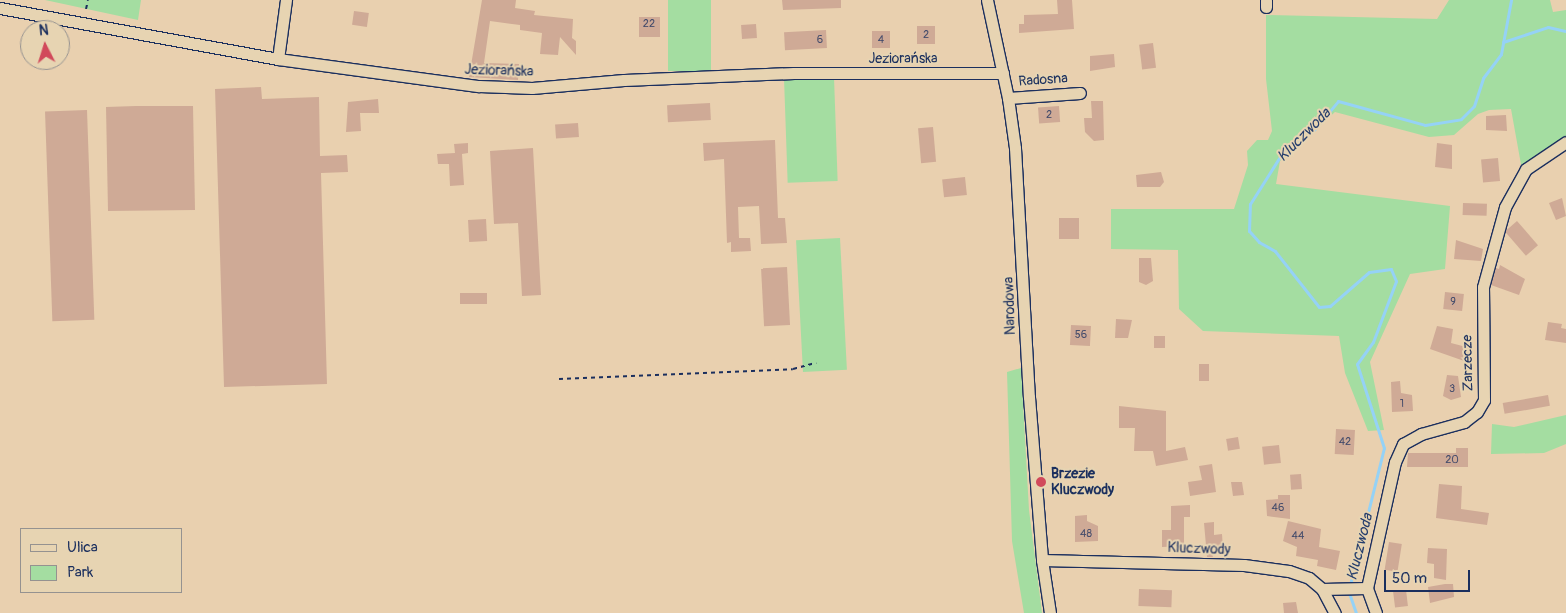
<!DOCTYPE html>
<meta charset="utf-8">
<style>
body{margin:0}
#map{position:relative;width:1566px;height:613px;overflow:hidden;background:#e9d0af;font-family:Pangolin,sans-serif}
div>[style]{position:absolute}
[style*='--x']{left:calc(var(--x)*1px);top:calc(var(--y)*1px);width:calc(var(--w)*1px);rotate:calc(var(--a)*1deg)}
.green>*{inset:0;background:#a4dda1;transform-origin:0 0}
.stream>*{height:3px;margin:-1.5px;padding:0 1.5px;transform-origin:1.5px;border-radius:1.5px;background:#95d2f6}
.building>*{inset:0;background:#cfaa96;transform-origin:0 0}
.path>*{height:2px;margin-top:-1px;transform-origin:0;background:repeating-linear-gradient(90deg,#1b2f5e 0 4px,transparent 0 8px)}
.roads{filter:drop-shadow(1px 0 #1b2f5e) drop-shadow(-1px 0 #1b2f5e) drop-shadow(0 1px #1b2f5e) drop-shadow(0 -1px #1b2f5e)}
.minor>*{height:11px;margin:-5.5px;padding:0 5.5px;transform-origin:5.5px;border-radius:5.5px;background:#e7d4b2}
.dots>*{width:14px;height:14px;translate:-50% -50%;box-sizing:border-box;border:2px solid #e7d4b2;border-radius:50%}
span{translate:-50% -50%;white-space:nowrap;text-align:center;line-height:1.15;-webkit-text-stroke:4px #e7d4b2;paint-order:stroke}
.number-label{font-size:11px;color:#484e6c}
.number-label span{-webkit-text-stroke-width:0}
.street-label{font-size:14px;color:#1b2f5e}
.poi-label{font-size:14px;color:#1b2f5e;font-weight:700}
.left{translate:0 -50%;text-align:left}
.water-label{font-size:15px;color:#273f6d;font-style:italic}
.legend{position:absolute;left:20px;top:528px;width:162px;height:65px;box-sizing:border-box;background:#e7d4b2;border:1px solid #959290;margin:0;padding:6px 9px;list-style:none;font-size:15px;color:#1b2f5e}
.legend li{display:flex;align-items:center;gap:10px;height:25px}
.legend b{width:25px;border:1px solid #959290}
.north{position:absolute;left:20px;top:20px;width:50px;height:50px;box-sizing:border-box;background:#e7d4b2;border:1px solid #959290;border-radius:50%;rotate:355deg;font-size:14px;font-weight:700;line-height:20px;text-align:center;color:#1b2f5e}
.north::after{content:'';display:block;margin:auto;width:18px;height:22px;background:#d1495b;clip-path:polygon(50% 0,100% 100%,50% 72%,0 100%)}
.scale{position:absolute;left:1384px;top:570px;width:86px;height:22px;box-sizing:border-box;border:2px solid #1b2f5e;border-top:0;padding-left:6px;font-size:15px;line-height:18px;white-space:nowrap;color:#1b2f5e;-webkit-text-stroke:4px #e7d4b2;paint-order:stroke}
</style>
<div id="map">
<div class="green">
<i style="clip-path:polygon(45px 0,141px 0,138px 20px)"></i>
<i style="left:668px;top:0;width:43px;height:71px"></i>
<i style="clip-path:polygon(1449px 0,1550px 0,1553px 12px,1566px 10px,1566px 137px,1539px 153px,1522px 170px,1511px 109px,1489px 110px,1478px 114px,1454px 135px,1429px 137px,1335px 112px,1280px 161px,1276px 184px,1450px 206px,1445px 269px,1410px 274px,1370px 362px,1384px 430px,1368px 431px,1345px 373px,1339px 336px,1203px 331px,1179px 309px,1178px 250px,1111px 249px,1111px 209px,1234px 209px,1248px 165px,1247px 151px,1257px 140px,1268px 140px,1272px 131px,1266px 79px,1266px 15px,1437px 19px)"></i>
<i style="left:834px;top:77px;width:104px;height:50px;rotate:88deg"></i>
<i style="left:840px;top:238px;width:132px;height:44px;rotate:87deg"></i>
<i style="clip-path:polygon(1021px 368px,1029px 510px,1042px 613px,1024px 613px,1012px 541px,1007px 372px)"></i>
<i style="clip-path:polygon(1566px 415px,1566px 444px,1544px 453px,1491px 454px,1492px 424px,1514px 427px)"></i>
</div>
<div class="stream">
<i style="--x:1503;--y:42;--w:47;--a:-18.4"></i>
<i style="--x:1548;--y:27;--w:18;--a:13"></i>
<i style="--x:1356;--y:613;--w:21;--a:-109"></i>
<i style="--x:1349;--y:593;--w:12;--a:-81"></i>
<i style="--x:1351;--y:581;--w:137;--a:-76.1"></i>
<i style="--x:1384;--y:448;--w:88;--a:-107.8"></i>
<i style="--x:1357;--y:364;--w:27;--a:-54"></i>
<i style="--x:1373;--y:342;--w:65;--a:-69.3"></i>
<i style="--x:1396;--y:281;--w:13;--a:-113"></i>
<i style="--x:1391;--y:269;--w:22;--a:172"></i>
<i style="--x:1369;--y:272;--w:52;--a:138.9"></i>
<i style="--x:1330;--y:306;--w:11;--a:175"></i>
<i style="--x:1319;--y:307;--w:71;--a:-128.2"></i>
<i style="--x:1275;--y:251;--w:18;--a:-151"></i>
<i style="--x:1259;--y:242;--w:15;--a:-132"></i>
<i style="--x:1249;--y:231;--w:27;--a:-88"></i>
<i style="--x:1250;--y:204;--w:58;--a:-57.7"></i>
<i style="--x:1281;--y:155;--w:40;--a:-37"></i>
<i style="--x:1313;--y:131;--w:39;--a:-50"></i>
<i style="--x:1338;--y:101;--w:90;--a:15.4"></i>
<i style="--x:1425;--y:125;--w:36;--a:-9"></i>
<i style="--x:1461;--y:119;--w:18;--a:-45"></i>
<i style="--x:1474;--y:106;--w:29;--a:-72"></i>
<i style="--x:1483;--y:78;--w:30;--a:-53"></i>
<i style="--x:1501;--y:54;--w:55;--a:-79.5"></i>
</div>
<div class="building">
<i style="clip-path:polygon(482px 0,516px 0,515px 8px,535px 11px,534px 15px,573px 19px,572px 38px,576px 41px,576px 55px,560px 37px,558px 55px,540px 54px,542px 33px,520px 30px,520px 25px,490px 21px,484px 63px,519px 64px,518px 80px,469px 77px)"></i>
<i style="clip-path:polygon(782px 0,841px 0,841px 8px,783px 10px)"></i>
<i style="clip-path:polygon(1057px 0,1072px 0,1074px 29px,1019px 33px,1019px 24px,1024px 24px,1024px 15px,1058px 14px)"></i>
<i style="left:354px;top:11px;width:15px;height:14px;rotate:8deg"></i>
<i style="left:639px;top:17px;width:21px;height:20px"></i>
<i style="left:756px;top:24px;width:14px;height:15px;rotate:86deg"></i>
<i style="left:917px;top:26px;width:18px;height:18px"></i>
<i style="left:826px;top:30px;width:18px;height:42px;rotate:87deg"></i>
<i style="left:872px;top:31px;width:18px;height:17px"></i>
<i style="left:1153px;top:43px;width:25px;height:14px;rotate:83deg"></i>
<i style="clip-path:polygon(1114px 54px,1115px 67px,1090px 71px,1090px 56px)"></i>
<i style="clip-path:polygon(261px 87px,262px 99px,319px 97px,320px 156px,347px 155px,348px 172px,321px 173px,327px 384px,224px 387px,215px 89px)"></i>
<i style="clip-path:polygon(378px 99px,379px 113px,360px 113px,361px 131px,346px 132px,348px 102px)"></i>
<i style="clip-path:polygon(1091px 101px,1103px 101px,1104px 140px,1094px 141px,1085px 132px,1084px 118px,1092px 118px)"></i>
<i style="left:710px;top:103px;width:17px;height:43px;rotate:87deg"></i>
<i style="clip-path:polygon(136px 106px,193px 106px,195px 210px,108px 211px,106px 107px)"></i>
<i style="left:1059px;top:106px;width:16px;height:21px;rotate:86deg"></i>
<i style="left:87px;top:110px;width:210px;height:42px;rotate:88deg"></i>
<i style="clip-path:polygon(1506px 115px,1507px 131px,1486px 130px,1486px 116px)"></i>
<i style="left:578px;top:123px;width:14px;height:23px;rotate:86deg"></i>
<i style="left:933px;top:127px;width:35px;height:15px;rotate:85deg"></i>
<i style="clip-path:polygon(775px 140px,778px 218px,785px 218px,787px 243px,761px 244px,759px 206px,738px 207px,739px 238px,750px 238px,751px 251px,731px 252px,731px 242px,727px 243px,724px 159px,704px 161px,703px 143px)"></i>
<i style="clip-path:polygon(468px 143px,468px 153px,462px 154px,464px 185px,450px 186px,449px 164px,438px 164px,437px 154px,455px 153px,454px 144px)"></i>
<i style="clip-path:polygon(1437px 143px,1452px 145px,1452px 169px,1435px 167px)"></i>
<i style="clip-path:polygon(533px 148px,541px 295px,522px 296px,518px 223px,494px 224px,490px 151px)"></i>
<i style="left:1498px;top:158px;width:23px;height:17px;rotate:85deg"></i>
<i style="clip-path:polygon(1161px 172px,1164px 182px,1160px 187px,1137px 187px,1136px 175px)"></i>
<i style="left:965px;top:177px;width:18px;height:23px;rotate:84deg"></i>
<i style="clip-path:polygon(1562px 198px,1566px 216px,1556px 220px,1549px 203px)"></i>
<i style="left:1463px;top:203px;width:24px;height:12px;rotate:2deg"></i>
<i style="left:1059px;top:218px;width:20px;height:21px"></i>
<i style="left:486px;top:219px;width:22px;height:18px;rotate:87deg"></i>
<i style="left:1517px;top:221px;width:32px;height:16px;rotate:49deg"></i>
<i style="clip-path:polygon(1456px 240px,1483px 249px,1481px 261px,1454px 259px)"></i>
<i style="clip-path:polygon(1139px 258px,1151px 258px,1153px 281px,1146px 285px,1139px 282px)"></i>
<i style="clip-path:polygon(1500px 265px,1525px 279px,1519px 295px,1491px 285px,1496px 268px,1499px 269px)"></i>
<i style="left:787px;top:267px;width:58px;height:26px;rotate:87deg"></i>
<i style="left:1445px;top:292px;width:19px;height:17px;rotate:6deg"></i>
<i style="left:487px;top:293px;width:11px;height:27px;rotate:90deg"></i>
<i style="clip-path:polygon(1116px 319px,1132px 320px,1128px 338px,1115px 338px)"></i>
<i style="clip-path:polygon(1548px 322px,1562px 324px,1561px 328px,1566px 329px,1566px 343px,1545px 340px)"></i>
<i style="left:1071px;top:325px;width:20px;height:20px;rotate:3deg"></i>
<i style="clip-path:polygon(1437px 326px,1453px 329px,1451px 343px,1470px 348px,1467px 362px,1430px 349px)"></i>
<i style="left:1154px;top:336px;width:11px;height:12px"></i>
<i style="left:1199px;top:364px;width:10px;height:17px"></i>
<i style="clip-path:polygon(1447px 375px,1458px 376px,1461px 397px,1451px 400px,1443px 396px)"></i>
<i style="clip-path:polygon(1400px 381px,1401px 393px,1412px 395px,1413px 411px,1392px 412px,1391px 382px)"></i>
<i style="left:1548px;top:395px;width:11px;height:46px;rotate:80deg"></i>
<i style="clip-path:polygon(1119px 406px,1166px 411px,1166px 451px,1185px 447px,1188px 460px,1156px 466px,1153px 451px,1134px 451px,1135px 428px,1119px 428px)"></i>
<i style="left:1336px;top:429px;width:19px;height:25px;rotate:3deg"></i>
<i style="left:1238px;top:437px;width:12px;height:12px;rotate:81deg"></i>
<i style="left:1279px;top:445px;width:18px;height:17px;rotate:84deg"></i>
<i style="clip-path:polygon(1456px 448px,1468px 448px,1468px 467px,1407px 467px,1408px 453px,1456px 453px)"></i>
<i style="clip-path:polygon(1212px 464px,1216px 492px,1190px 496px,1188px 482px,1202px 480px,1199px 466px)"></i>
<i style="left:1301px;top:474px;width:15px;height:11px;rotate:86deg"></i>
<i style="clip-path:polygon(1231px 482px,1242px 482px,1244px 495px,1233px 496px)"></i>
<i style="clip-path:polygon(1439px 484px,1462px 486px,1461px 509px,1489px 513px,1487px 525px,1436px 518px)"></i>
<i style="clip-path:polygon(1278px 495px,1290px 495px,1290px 519px,1267px 516px,1266px 500px,1278px 499px)"></i>
<i style="clip-path:polygon(1190px 505px,1190px 517px,1184px 517px,1184px 546px,1162px 547px,1162px 530px,1171px 530px,1171px 506px)"></i>
<i style="clip-path:polygon(1087px 515px,1087px 521px,1098px 526px,1098px 541px,1075px 542px,1075px 516px)"></i>
<i style="clip-path:polygon(1288px 521px,1321px 529px,1319px 547px,1340px 551px,1336px 570px,1317px 566px,1318px 560px,1296px 556px,1297px 547px,1283px 541px)"></i>
<i style="clip-path:polygon(1214px 522px,1214px 535px,1222px 534px,1223px 549px,1213px 549px,1213px 557px,1207px 557px,1204px 523px)"></i>
<i style="left:1389px;top:542px;width:13px;height:28px;rotate:9deg"></i>
<i style="clip-path:polygon(1428px 548px,1447px 549px,1446px 580px,1434px 578px,1434px 564px,1427px 563px)"></i>
<i style="clip-path:polygon(1445px 584px,1453px 584px,1454px 597px,1430px 603px,1428px 587px)"></i>
<i style="left:1139px;top:589px;width:33px;height:17px;rotate:2deg"></i>
<i style="left:1406px;top:590px;width:16px;height:13px;rotate:83deg"></i>
<i style="clip-path:polygon(1296px 602px,1298px 613px,1284px 613px,1283px 603px)"></i>
</div>
<div class="path">
<i style="--x:86;--y:9;--w:9;--a:-77"></i>
<i style="--x:559;--y:379;--w:234;--a:-2.4"></i>
<i style="--x:793;--y:369;--w:24;--a:-15"></i>
</div>
<div class="roads">
<div class="minor">
<i style="--x:987;--y:0;--w:100;--a:77.9"></i>
<i style="--x:1008;--y:98;--w:50;--a:82"></i>
<i style="--x:1015;--y:148;--w:249;--a:86.8"></i>
<i style="--x:1029;--y:397;--w:164;--a:85.4"></i>
<i style="--x:1042;--y:560;--w:54;--a:81.4"></i>
<i style="--x:1266;--y:0;--w:7;--a:90"></i>
<i style="--x:0;--y:8;--w:283;--a:10.4"></i>
<i style="--x:278;--y:59;--w:203;--a:7.7"></i>
<i style="--x:479;--y:86;--w:53;--a:2.2"></i>
<i style="--x:532;--y:88;--w:92;--a:-5"></i>
<i style="--x:624;--y:80;--w:170;--a:-2.4"></i>
<i style="--x:794;--y:73;--w:209;--a:0"></i>
<i style="--x:278;--y:59;--w:60;--a:-82.3"></i>
<i style="--x:1008;--y:98;--w:72;--a:-4"></i>
<i style="--x:1042;--y:560;--w:202;--a:1.4"></i>
<i style="--x:1244;--y:565;--w:45;--a:7.6"></i>
<i style="--x:1289;--y:571;--w:21;--a:19"></i>
<i style="--x:1309;--y:578;--w:17;--a:40"></i>
<i style="--x:1322;--y:589;--w:27;--a:62"></i>
<i style="--x:1322;--y:589;--w:45;--a:-1.3"></i>
<i style="--x:1376;--y:613;--w:27;--a:-110"></i>
<i style="--x:1367;--y:588;--w:129;--a:-77.5"></i>
<i style="--x:1395;--y:462;--w:20;--a:-66"></i>
<i style="--x:1403;--y:444;--w:21;--a:-29"></i>
<i style="--x:1421;--y:434;--w:45;--a:-15.6"></i>
<i style="--x:1464;--y:422;--w:16;--a:-38"></i>
<i style="--x:1477;--y:412;--w:14;--a:-60"></i>
<i style="--x:1484;--y:400;--w:113;--a:-90.5"></i>
<i style="--x:1483;--y:287;--w:83;--a:-74.6"></i>
<i style="--x:1505;--y:207;--w:43;--a:-61.1"></i>
<i style="--x:1526;--y:169;--w:48;--a:-34"></i>
</div>
</div>
<div class="dots">
<i style="left:1041px;top:482px;background:#d1495b"></i>
</div>
<div class="number-label">
<span style="left:649px;top:24px">22</span>
<span style="left:926px;top:35px">2</span>
<span style="left:820px;top:40px">6</span>
<span style="left:881px;top:40px">4</span>
<span style="left:1049px;top:115px">2</span>
<span style="left:1453px;top:302px">9</span>
<span style="left:1081px;top:335px">56</span>
<span style="left:1452px;top:389px">3</span>
<span style="left:1402px;top:404px">1</span>
<span style="left:1345px;top:442px">42</span>
<span style="left:1452px;top:460px">20</span>
<span style="left:1278px;top:508px">46</span>
<span style="left:1086px;top:534px">48</span>
<span style="left:1298px;top:536px">44</span>
</div>
<div class="street-label">
<span style="left:903px;top:59px">Jeziorańska</span>
<span style="left:499px;top:71px;rotate:2deg">Jeziorańska</span>
<span style="left:1043px;top:80px;rotate:-4deg">Radosna</span>
<span style="left:1010px;top:306px;rotate:-92deg">Narodowa</span>
<span style="left:1468px;top:363px;rotate:-91deg">Zarzecze</span>
<span style="left:1199px;top:549px;rotate:2deg">Kluczwody</span>
</div>
<div class="poi-label">
<span class="left" style="left:1051px;top:482px">Brzezie<br>Kluczwody</span>
</div>
<div class="water-label">
<span style="left:1304px;top:135px;rotate:-45deg">Kluczwoda</span>
<span style="left:1360px;top:547px;rotate:-76deg">Kluczwoda</span>
</div>
<ul class="legend">
<li><b style="height:6px;background:#e7d4b2"></b>Ulica</li>
<li><b style="height:14px;background:#a4dda1"></b>Park</li>
</ul>
<div class="north">N</div>
<div class="scale">50 m</div>
</div>
